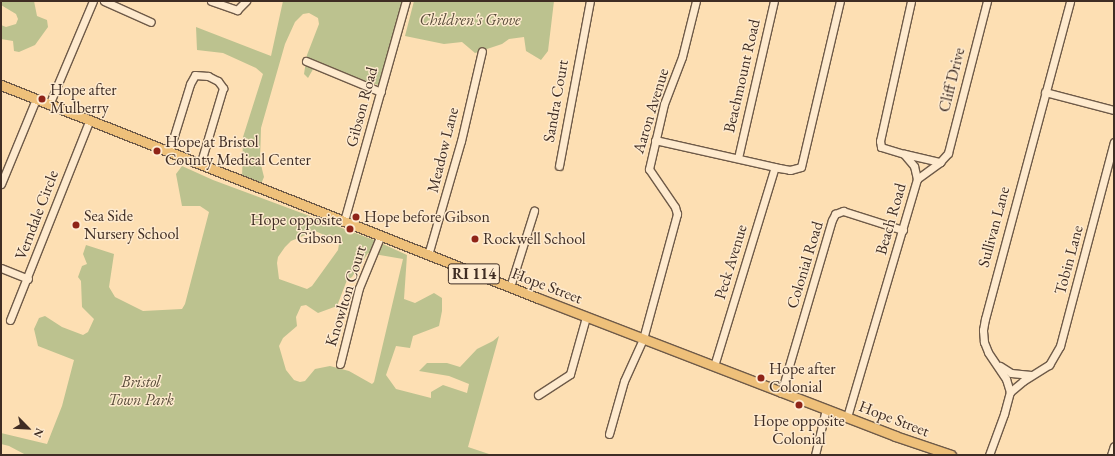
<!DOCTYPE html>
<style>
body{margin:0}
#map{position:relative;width:1115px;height:456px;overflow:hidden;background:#fddfb3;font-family:"EB Garamond",serif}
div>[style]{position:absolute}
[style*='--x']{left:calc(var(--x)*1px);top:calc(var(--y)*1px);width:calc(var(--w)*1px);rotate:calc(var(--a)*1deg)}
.green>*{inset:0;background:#bcc28f}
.roads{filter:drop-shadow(1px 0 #6e5a48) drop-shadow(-1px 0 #6e5a48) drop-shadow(0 1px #6e5a48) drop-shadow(0 -1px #6e5a48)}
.minor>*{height:7px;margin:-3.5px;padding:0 3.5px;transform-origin:3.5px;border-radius:3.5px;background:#feeace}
.major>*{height:9px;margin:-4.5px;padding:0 4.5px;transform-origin:4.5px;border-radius:4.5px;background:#eec07a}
.dots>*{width:11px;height:11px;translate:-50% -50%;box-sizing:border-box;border:2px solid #feeace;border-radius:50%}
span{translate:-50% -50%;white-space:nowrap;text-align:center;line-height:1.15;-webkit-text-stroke:3px #feeace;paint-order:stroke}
.shield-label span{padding:1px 3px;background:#feeace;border:1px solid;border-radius:3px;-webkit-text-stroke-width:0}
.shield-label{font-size:15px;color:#3f2d24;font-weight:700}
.park-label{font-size:16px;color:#584b39;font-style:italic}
.street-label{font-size:16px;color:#3f2d24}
.poi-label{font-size:16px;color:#3f2d24}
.left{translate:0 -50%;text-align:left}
.right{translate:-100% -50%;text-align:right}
.frame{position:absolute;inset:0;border:2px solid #3f2d24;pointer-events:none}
.north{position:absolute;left:8px;top:408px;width:40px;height:40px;-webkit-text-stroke:3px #feeace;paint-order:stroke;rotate:114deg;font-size:11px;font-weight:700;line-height:16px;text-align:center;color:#3f2d24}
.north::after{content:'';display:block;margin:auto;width:14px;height:18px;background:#3f2d24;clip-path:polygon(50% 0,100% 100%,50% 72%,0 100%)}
</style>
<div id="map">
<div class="green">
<i style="clip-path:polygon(1px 1px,34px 1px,37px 16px,47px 20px,48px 27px,35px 45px,19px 52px,14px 51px,13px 41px,1px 39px,1px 25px,6px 27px,16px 24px,18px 19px,16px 14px,1px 5px)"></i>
<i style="clip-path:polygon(283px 1px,404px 1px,381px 86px,316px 64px,308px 78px,304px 74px,307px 55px,319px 24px,318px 18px,309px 13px,303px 14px,295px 22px,285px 44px,261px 128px,260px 161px,264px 177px,261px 184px,242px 179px,243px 137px,263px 74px,256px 68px,223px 53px,197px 50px,196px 27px,271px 56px)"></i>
<i style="clip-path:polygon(414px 1px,554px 1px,548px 51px,541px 60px,526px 51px,524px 37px,509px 39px,502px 44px,475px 53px,462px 42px,444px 44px,405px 36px)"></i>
<i style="clip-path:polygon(evenodd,182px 166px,213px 180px,374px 240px,407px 255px,404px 299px,415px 303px,434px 293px,442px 298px,442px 311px,439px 326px,413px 336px,410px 348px,396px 346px,386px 375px,396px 389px,431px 398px,431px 392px,443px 385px,467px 393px,469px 384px,449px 376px,419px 371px,427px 363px,447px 363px,460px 367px,477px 349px,493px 341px,499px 336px,468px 447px,492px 455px,26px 455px,9px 446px,1px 444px,1px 433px,47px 444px,62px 406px,74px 360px,38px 346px,34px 329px,39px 318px,45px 316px,62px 327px,83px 335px,88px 332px,94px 319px,82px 307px,81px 281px,78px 277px,82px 266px,87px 264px,83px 254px,86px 245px,114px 254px,109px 287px,115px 297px,143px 311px,182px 309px,185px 304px,209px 212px,200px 206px,182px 206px,176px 174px,182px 166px,315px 231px,336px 240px,339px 244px,338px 250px,312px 286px,307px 289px,279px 279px,277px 263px,278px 257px,285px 247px,291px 241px,315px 231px,182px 166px,368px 253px,403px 259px,374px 382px,372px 384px,349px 371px,330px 366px,315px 369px,305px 381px,300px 382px,294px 380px,286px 370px,279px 346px,283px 338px,297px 326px,296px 317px,301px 306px,306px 305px,318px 313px,337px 306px,347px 280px,352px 277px,368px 253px)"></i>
</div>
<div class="roads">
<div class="minor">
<i style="--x:104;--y:1;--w:51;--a:24.1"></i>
<i style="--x:211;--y:1;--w:28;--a:19"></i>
<i style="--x:237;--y:10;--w:13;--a:-45"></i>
<i style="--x:306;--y:61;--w:81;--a:22.5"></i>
<i style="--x:1045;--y:92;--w:71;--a:14.6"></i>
<i style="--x:49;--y:105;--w:113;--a:-67.1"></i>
<i style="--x:655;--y:140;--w:127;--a:12.7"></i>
<i style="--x:779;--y:168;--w:11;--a:10"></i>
<i style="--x:790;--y:170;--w:11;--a:-15"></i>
<i style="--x:801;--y:167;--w:171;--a:-76.8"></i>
<i style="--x:169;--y:152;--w:71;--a:-72.8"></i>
<i style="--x:190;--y:84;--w:10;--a:-61"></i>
<i style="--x:195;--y:75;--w:13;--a:4"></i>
<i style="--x:208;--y:76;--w:11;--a:27"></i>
<i style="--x:218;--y:81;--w:9;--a:54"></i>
<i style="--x:223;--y:88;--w:80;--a:106.6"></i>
<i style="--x:905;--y:154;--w:36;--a:13"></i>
<i style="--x:738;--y:158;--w:161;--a:-77.1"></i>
<i style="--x:559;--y:166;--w:168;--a:-79.4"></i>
<i style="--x:917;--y:179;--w:29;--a:-36"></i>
<i style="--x:940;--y:162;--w:12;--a:-48"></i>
<i style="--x:948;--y:153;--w:157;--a:-75.6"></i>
<i style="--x:1;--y:184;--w:92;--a:-67.6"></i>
<i style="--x:344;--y:221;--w:229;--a:-74.3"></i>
<i style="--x:428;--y:255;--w:119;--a:-73.9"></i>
<i style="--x:461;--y:141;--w:92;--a:-76.9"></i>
<i style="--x:1;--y:268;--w:29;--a:22"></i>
<i style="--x:510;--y:287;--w:80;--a:-72.5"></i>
<i style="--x:10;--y:320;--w:214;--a:-68.3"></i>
<i style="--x:340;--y:364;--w:78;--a:-76"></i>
<i style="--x:359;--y:288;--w:55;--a:-67.6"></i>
<i style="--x:714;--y:366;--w:208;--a:-73"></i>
<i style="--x:1000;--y:366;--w:13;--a:32"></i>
<i style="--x:1011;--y:373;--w:20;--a:6"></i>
<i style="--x:1010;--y:392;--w:17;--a:-40"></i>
<i style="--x:1023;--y:381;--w:31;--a:-32"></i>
<i style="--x:1049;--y:365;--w:22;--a:-60"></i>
<i style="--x:1060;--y:346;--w:211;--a:-75.2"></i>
<i style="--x:781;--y:393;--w:180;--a:-73.6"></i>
<i style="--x:832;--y:220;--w:7;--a:-63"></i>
<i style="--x:835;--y:214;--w:9;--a:-21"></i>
<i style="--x:843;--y:211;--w:63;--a:17.6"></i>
<i style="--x:538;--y:395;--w:38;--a:-33"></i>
<i style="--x:570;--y:374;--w:59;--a:-74.3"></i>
<i style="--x:847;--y:417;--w:248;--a:-73.6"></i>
<i style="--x:917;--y:179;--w:13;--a:-103"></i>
<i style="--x:914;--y:166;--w:16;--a:-130"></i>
<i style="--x:904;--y:154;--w:24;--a:-163"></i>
<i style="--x:881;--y:147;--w:6;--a:-99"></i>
<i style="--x:880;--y:141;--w:143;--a:-77.5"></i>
<i style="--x:609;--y:434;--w:55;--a:-74.2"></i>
<i style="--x:624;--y:381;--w:46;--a:-65.7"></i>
<i style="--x:643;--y:339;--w:130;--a:-74.8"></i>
<i style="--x:677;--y:214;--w:7;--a:-106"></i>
<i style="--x:675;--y:207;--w:46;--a:-124.4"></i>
<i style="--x:649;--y:169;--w:67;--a:-77"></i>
<i style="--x:664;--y:104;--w:50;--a:-69"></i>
<i style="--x:682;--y:57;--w:58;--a:-76"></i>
<i style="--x:815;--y:455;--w:47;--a:-76.6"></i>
<i style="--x:989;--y:455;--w:44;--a:-69.9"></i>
<i style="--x:1004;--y:414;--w:23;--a:-75"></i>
<i style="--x:1010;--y:392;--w:14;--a:-107"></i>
<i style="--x:1006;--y:379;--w:32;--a:-124"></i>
<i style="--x:988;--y:352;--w:11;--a:-112"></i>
<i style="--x:984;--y:342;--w:12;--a:-95"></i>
<i style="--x:983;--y:330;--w:11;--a:-80"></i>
<i style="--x:985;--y:319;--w:329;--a:-75"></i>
<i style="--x:1111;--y:455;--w:9;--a:-72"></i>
</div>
<div class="major">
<i style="--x:1;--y:85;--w:578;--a:21.64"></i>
<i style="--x:538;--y:298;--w:383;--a:21.1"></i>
<i style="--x:895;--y:436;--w:59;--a:18.7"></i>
</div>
</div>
<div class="dots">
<i style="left:42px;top:99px;background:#8f2418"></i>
<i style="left:157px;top:151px;background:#8f2418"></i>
<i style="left:356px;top:217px;background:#8f2418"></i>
<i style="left:76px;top:225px;background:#8f2418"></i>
<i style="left:350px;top:229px;background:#8f2418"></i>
<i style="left:475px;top:239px;background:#8f2418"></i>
<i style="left:761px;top:378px;background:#8f2418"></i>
<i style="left:799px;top:405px;background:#8f2418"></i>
</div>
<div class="shield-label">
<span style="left:474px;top:274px">RI 114</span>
</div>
<div class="park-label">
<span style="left:470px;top:20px">Children's Grove</span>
<span style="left:141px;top:391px">Bristol<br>Town Park</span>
</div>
<div class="street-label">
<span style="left:742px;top:76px;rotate:-77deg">Beachmount Road</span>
<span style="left:952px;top:80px;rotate:-76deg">Cliff Drive</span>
<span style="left:556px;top:101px;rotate:-80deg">Sandra Court</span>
<span style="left:362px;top:107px;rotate:-75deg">Gibson Road</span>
<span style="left:651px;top:111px;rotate:-73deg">Aaron Avenue</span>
<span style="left:443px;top:150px;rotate:-76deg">Meadow Lane</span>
<span style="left:37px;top:215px;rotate:-69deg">Verndale Circle</span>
<span style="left:891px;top:219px;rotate:-74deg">Beach Road</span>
<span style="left:994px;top:227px;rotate:-75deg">Sullivan Lane</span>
<span style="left:1069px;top:260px;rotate:-75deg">Tobin Lane</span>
<span style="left:731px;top:262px;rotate:-73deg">Peck Avenue</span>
<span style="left:805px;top:265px;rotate:-73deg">Colonial Road</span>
<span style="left:547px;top:286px;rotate:21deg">Hope Street</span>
<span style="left:346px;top:296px;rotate:-73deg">Knowlton Court</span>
<span style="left:894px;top:419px;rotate:21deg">Hope Street</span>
</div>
<div class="poi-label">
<span class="left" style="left:50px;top:99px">Hope after<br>Mulberry</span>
<span class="left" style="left:165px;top:151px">Hope at Bristol<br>County Medical Center</span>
<span class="left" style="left:84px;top:225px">Sea Side<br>Nursery School</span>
<span class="left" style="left:364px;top:217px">Hope before Gibson</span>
<span class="right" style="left:342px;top:229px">Hope opposite<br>Gibson</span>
<span class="left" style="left:483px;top:239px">Rockwell School</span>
<span class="left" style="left:769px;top:378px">Hope after<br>Colonial</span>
<span style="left:799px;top:430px">Hope opposite<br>Colonial</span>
</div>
<div class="frame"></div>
<div class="north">N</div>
</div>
